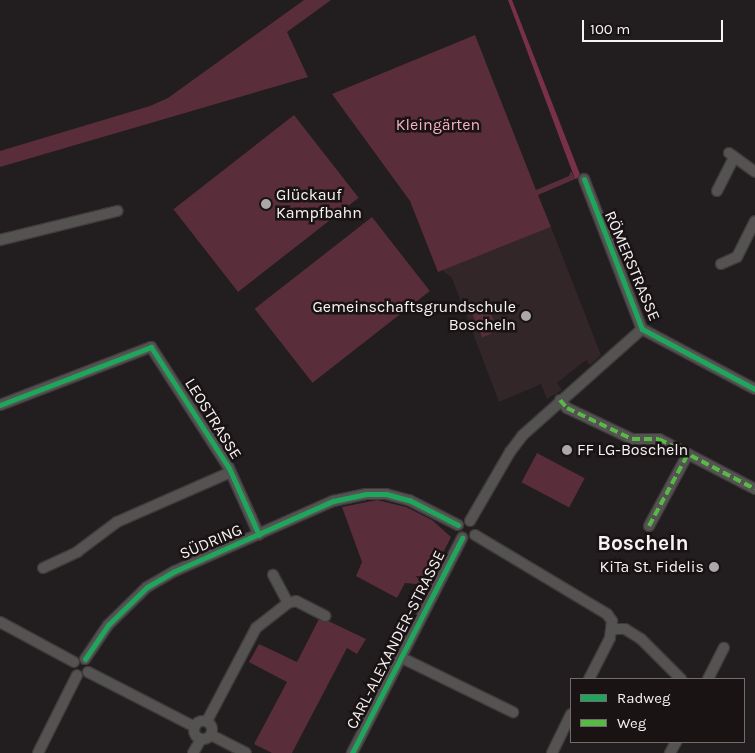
<!DOCTYPE html>
<meta charset="utf-8">
<style>
body{margin:0}
#map{position:relative;width:755px;height:753px;overflow:hidden;background:#221d1f;font-family:Karla,sans-serif}
div>[style]{position:absolute}
[style*='--x']{left:calc(var(--x)*1px);top:calc(var(--y)*1px);width:calc(var(--w)*1px);rotate:calc(var(--a)*1deg)}
.built>*{inset:0;background:#322629}
.green>*{inset:0;background:#592d3a;transform-origin:0 0}
.forest>*{inset:0;background:#793149}
.roads{filter:drop-shadow(1px 0 #3e3a3b) drop-shadow(-1px 0 #3e3a3b) drop-shadow(0 1px #3e3a3b) drop-shadow(0 -1px #3e3a3b)}
.street>*{height:10px;margin:-5px;padding:0 5px;transform-origin:5px;border-radius:5px;background:#555252}
.street>.ring{margin:-5px;padding:0;box-sizing:content-box;background:none;border:10px solid #555252;border-radius:50%}
.quiet>*{height:4px;margin-top:-2px;transform-origin:0;background:repeating-linear-gradient(90deg,#58b947 0 8px,transparent 0 12px)}
.cycleway>*{height:5px;margin:-2.5px;padding:0 2.5px;transform-origin:2.5px;border-radius:2.5px;background:#20a55d}
.dots>*{width:14px;height:14px;translate:-50% -50%;box-sizing:border-box;border:2px solid #191314;border-radius:50%}
span{translate:-50% -50%;white-space:nowrap;text-align:center;line-height:1.15;-webkit-text-stroke:5px #191314;paint-order:stroke}
.park-label{font-size:16px;color:#f9b0c3}
.poi-label{font-size:16px;color:#f7f2f3}
.left{translate:0 -50%;text-align:left}
.right{translate:-100% -50%;text-align:right}
.street-label{font-size:16px;color:#f7f2f3}
.district-label{font-size:21px;color:#f7f2f3;font-weight:700}
.legend{position:absolute;left:570px;top:678px;width:175px;height:65px;box-sizing:border-box;background:#191314;border:1px solid #726c6d;margin:0;padding:6px 9px;list-style:none;font-size:15px;color:#f7f2f3}
.legend li{display:flex;align-items:center;gap:10px;height:25px}
.legend b{width:25px;border:1px solid #726c6d}
.scale{position:absolute;left:582px;top:20px;width:141px;height:22px;box-sizing:border-box;border:2px solid #f7f2f3;border-top:0;padding-left:6px;font-size:15px;line-height:18px;white-space:nowrap;color:#f7f2f3;-webkit-text-stroke:4px #191314;paint-order:stroke}
</style>
<div id="map">
<div class="built">
<i style="clip-path:polygon(551px 227px,601px 355px,590px 365px,586px 360px,557px 383px,562px 390px,547px 399px,541px 384px,499px 402px,452px 278px,442px 270px)"></i>
</div>
<div class="green">
<i style="clip-path:polygon(304px 0,331px 0,287px 32px,308px 77px,0 167px,0 151px,150px 106px,168px 98px)"></i>
<i style="clip-path:polygon(475px 35px,536px 190px,569px 176px,571px 171px,575px 179px,538px 195px,551px 227px,438px 272px,410px 201px,332px 94px)"></i>
<i style="left:294px;top:115px;width:105px;height:153px;rotate:52deg"></i>
<i style="left:372px;top:217px;width:94px;height:149px;rotate:52deg"></i>
<i style="left:487px;top:305px;width:28px;height:17px;rotate:67deg"></i>
<i style="left:537px;top:453px;width:54px;height:33px;rotate:28deg"></i>
<i style="clip-path:polygon(377px 500px,406px 507px,432px 520px,451px 537px,427px 585px,405px 583px,397px 598px,356px 576px,362px 562px,342px 507px)"></i>
<i style="clip-path:polygon(320px 617px,366px 639px,357px 654px,347px 648px,292px 753px,272px 753px,254px 744px,287px 682px,249px 662px,259px 644px,297px 662px)"></i>
</div>
<div class="forest">
<i style="clip-path:polygon(508px 0,512px 0,581px 177px,575px 179px)"></i>
</div>
<div class="roads">
<div class="street">
<i style="--x:729;--y:153;--w:32;--a:36"></i>
<i style="--x:584;--y:179;--w:161;--a:68.9"></i>
<i style="--x:642;--y:329;--w:128;--a:28"></i>
<i style="--x:717;--y:191;--w:37;--a:-63"></i>
<i style="--x:0;--y:240;--w:121;--a:-13.9"></i>
<i style="--x:721;--y:264;--w:17;--a:-24"></i>
<i style="--x:737;--y:257;--w:40;--a:-63.4"></i>
<i style="--x:560;--y:400;--w:11;--a:49"></i>
<i style="--x:567;--y:408;--w:72;--a:25.5"></i>
<i style="--x:632;--y:439;--w:27;--a:0"></i>
<i style="--x:659;--y:439;--w:108;--a:27.5"></i>
<i style="--x:0;--y:405;--w:162;--a:-21"></i>
<i style="--x:151;--y:347;--w:144;--a:57.2"></i>
<i style="--x:229;--y:468;--w:73;--a:65.9"></i>
<i style="--x:470;--y:521;--w:80;--a:-59.9"></i>
<i style="--x:510;--y:452;--w:21;--a:-53"></i>
<i style="--x:523;--y:435;--w:159;--a:-41.7"></i>
<i style="--x:649;--y:526;--w:82;--a:-61.6"></i>
<i style="--x:475;--y:535;--w:154;--a:30.9"></i>
<i style="--x:607;--y:614;--w:9;--a:54"></i>
<i style="--x:612;--y:621;--w:17;--a:97"></i>
<i style="--x:610;--y:638;--w:46;--a:117.1"></i>
<i style="--x:43;--y:568;--w:38;--a:-25"></i>
<i style="--x:77;--y:552;--w:50;--a:-36.9"></i>
<i style="--x:117;--y:522;--w:124;--a:-23.7"></i>
<i style="--x:288;--y:603;--w:8;--a:-14"></i>
<i style="--x:296;--y:601;--w:33;--a:27"></i>
<i style="--x:0;--y:622;--w:84;--a:28.4"></i>
<i style="--x:613;--y:629;--w:12;--a:0"></i>
<i style="--x:625;--y:629;--w:19;--a:32"></i>
<i style="--x:641;--y:639;--w:57;--a:45"></i>
<i style="--x:400;--y:657;--w:126;--a:26"></i>
<i style="--x:85;--y:659;--w:41;--a:-55.9"></i>
<i style="--x:108;--y:625;--w:54;--a:-44.3"></i>
<i style="--x:147;--y:587;--w:32;--a:-30"></i>
<i style="--x:175;--y:571;--w:173;--a:-23.9"></i>
<i style="--x:333;--y:501;--w:34;--a:-12"></i>
<i style="--x:366;--y:494;--w:20;--a:0"></i>
<i style="--x:386;--y:494;--w:24;--a:15"></i>
<i style="--x:409;--y:500;--w:55;--a:27"></i>
<i style="--x:88;--y:672;--w:120;--a:27.2"></i>
<i style="--x:708;--y:679;--w:35;--a:-63"></i>
<i class="ring" style="left:194px;top:721px;width:8px;height:8px"></i>
<i style="--x:207;--y:721;--w:105;--a:-62.2"></i>
<i style="--x:256;--y:628;--w:41;--a:-38"></i>
<i style="--x:288;--y:603;--w:32;--a:-118"></i>
<i style="--x:211;--y:735;--w:39;--a:27"></i>
<i style="--x:38;--y:753;--w:87;--a:-63.4"></i>
<i style="--x:193;--y:753;--w:16;--a:-60"></i>
<i style="--x:352;--y:753;--w:242;--a:-62.9"></i>
<i style="--x:552;--y:753;--w:43;--a:-64"></i>
<i style="--x:670;--y:753;--w:13;--a:-61"></i>
</div>
</div>
<div class="quiet">
<i style="--x:560;--y:400;--w:11;--a:49"></i>
<i style="--x:567;--y:408;--w:72;--a:25.5"></i>
<i style="--x:632;--y:439;--w:27;--a:0"></i>
<i style="--x:659;--y:439;--w:108;--a:27.5"></i>
<i style="--x:649;--y:526;--w:82;--a:-61.6"></i>
</div>
<div class="cycleway">
<i style="--x:584;--y:179;--w:161;--a:68.9"></i>
<i style="--x:642;--y:329;--w:128;--a:28"></i>
<i style="--x:0;--y:405;--w:162;--a:-21"></i>
<i style="--x:151;--y:347;--w:144;--a:57.2"></i>
<i style="--x:229;--y:468;--w:73;--a:65.9"></i>
<i style="--x:85;--y:659;--w:41;--a:-55.9"></i>
<i style="--x:108;--y:625;--w:54;--a:-44.3"></i>
<i style="--x:147;--y:587;--w:32;--a:-30"></i>
<i style="--x:175;--y:571;--w:173;--a:-23.9"></i>
<i style="--x:333;--y:501;--w:34;--a:-12"></i>
<i style="--x:366;--y:494;--w:20;--a:0"></i>
<i style="--x:386;--y:494;--w:24;--a:15"></i>
<i style="--x:409;--y:500;--w:55;--a:27"></i>
<i style="--x:352;--y:753;--w:242;--a:-62.9"></i>
</div>
<div class="dots">
<i style="left:266px;top:204px;background:#aca7a9"></i>
<i style="left:526px;top:316px;background:#aca7a9"></i>
<i style="left:567px;top:450px;background:#aca7a9"></i>
<i style="left:714px;top:567px;background:#aca7a9"></i>
</div>
<div class="park-label">
<span style="left:438px;top:125px">Kleingärten</span>
</div>
<div class="poi-label">
<span class="left" style="left:276px;top:204px">Glückauf<br>Kampfbahn</span>
<span class="right" style="left:516px;top:316px">Gemeinschaftsgrundschule<br>Boscheln</span>
<span class="left" style="left:577px;top:450px">FF LG-Boscheln</span>
<span class="right" style="left:704px;top:567px">KiTa St. Fidelis</span>
</div>
<div class="street-label">
<span style="left:632px;top:266px;rotate:67deg">RÖMERSTRASSE</span>
<span style="left:213px;top:419px;rotate:58deg">LEOSTRASSE</span>
<span style="left:211px;top:542px;rotate:-23deg">SÜDRING</span>
<span style="left:396px;top:640px;rotate:-63deg">CARL-ALEXANDER-STRASSE</span>
</div>
<div class="district-label">
<span style="left:643px;top:543px">Boscheln</span>
</div>
<ul class="legend">
<li><b style="height:6px;background:#20a55d"></b>Radweg</li>
<li><b style="height:6px;background:#58b947"></b>Weg</li>
</ul>
<div class="scale">100 m</div>
</div>
